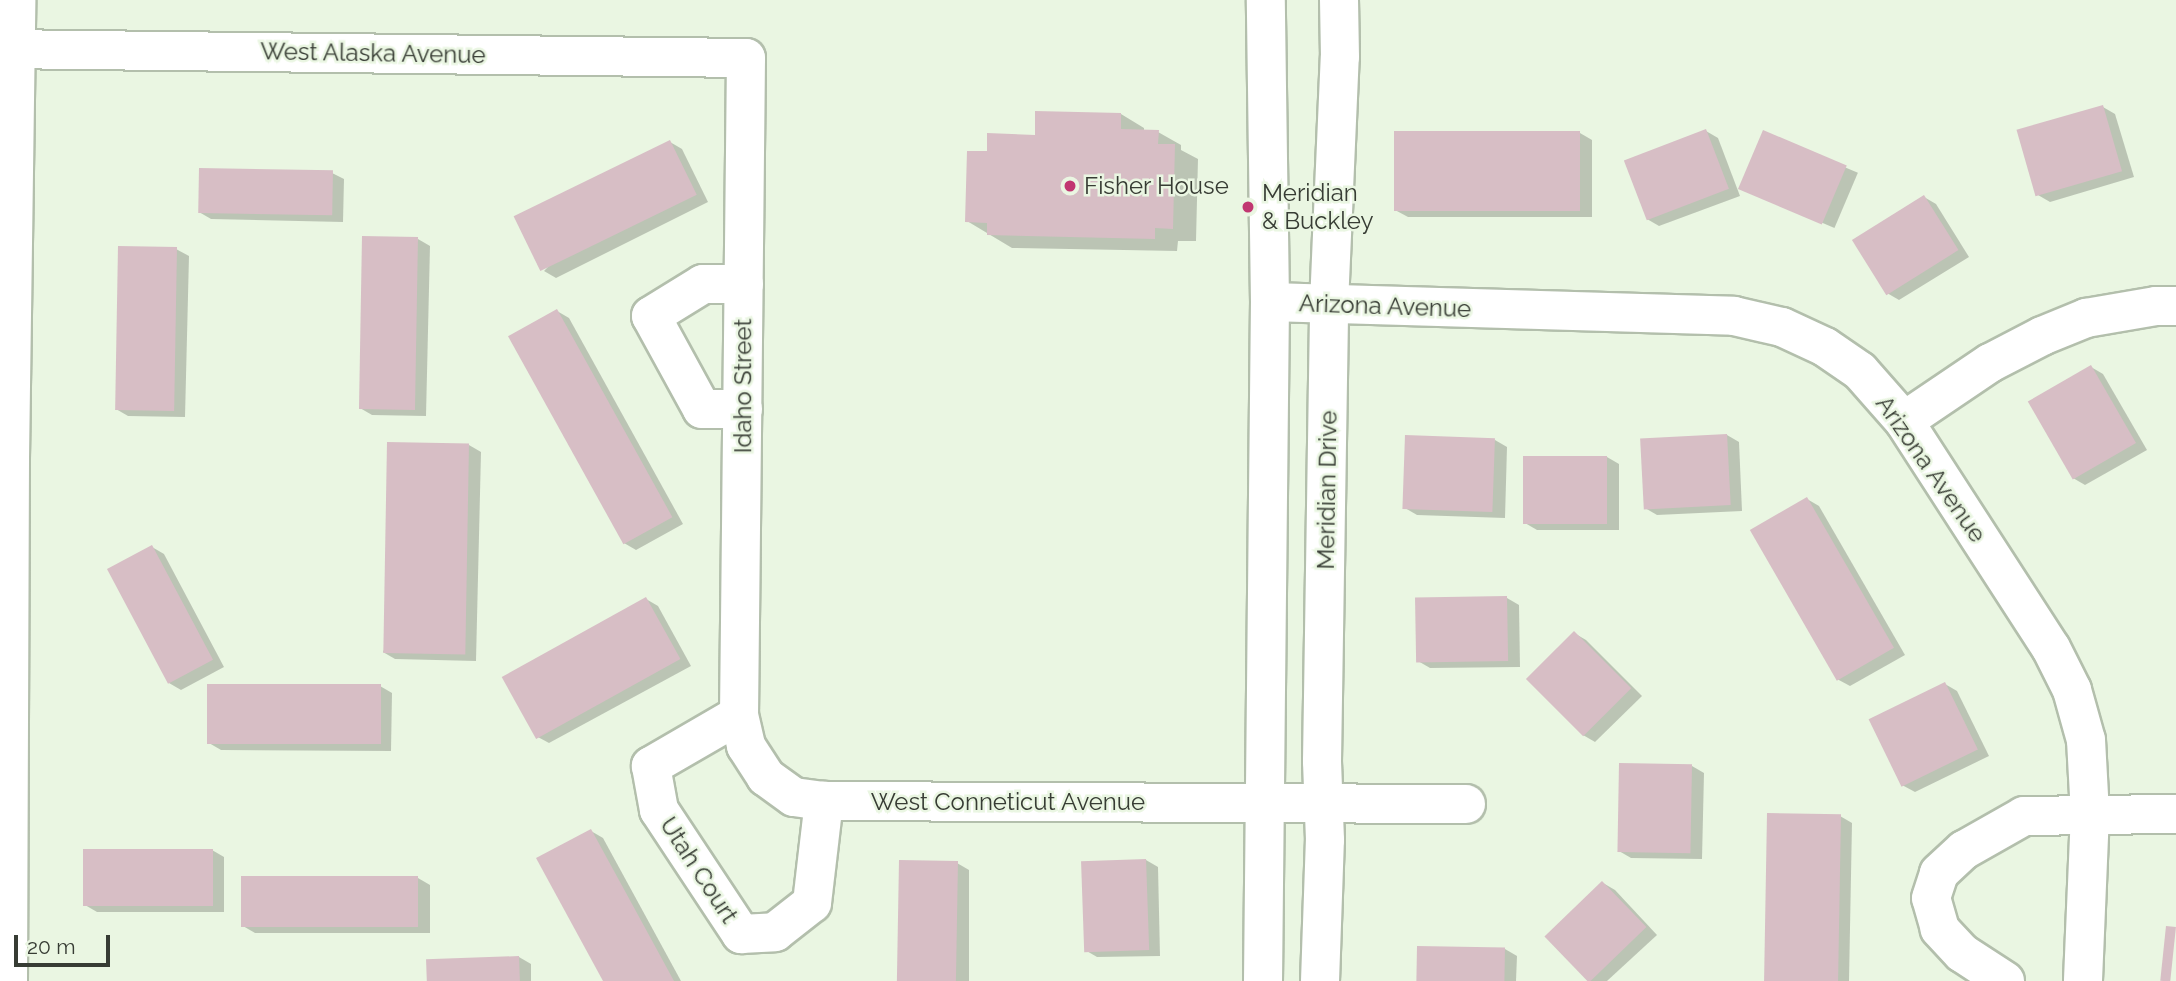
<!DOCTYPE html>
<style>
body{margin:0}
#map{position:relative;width:2176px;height:981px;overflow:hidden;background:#eaf6e2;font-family:Raleway,sans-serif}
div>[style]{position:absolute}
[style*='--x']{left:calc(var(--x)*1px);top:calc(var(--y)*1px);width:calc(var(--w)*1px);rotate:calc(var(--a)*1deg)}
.shadow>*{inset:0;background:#0003;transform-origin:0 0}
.building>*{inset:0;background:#d7bec5;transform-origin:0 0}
.roads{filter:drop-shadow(2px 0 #b3bfac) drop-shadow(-2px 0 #b3bfac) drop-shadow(0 2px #b3bfac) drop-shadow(0 -2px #b3bfac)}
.minor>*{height:38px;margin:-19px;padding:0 19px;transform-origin:19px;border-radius:19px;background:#fff}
.dots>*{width:19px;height:19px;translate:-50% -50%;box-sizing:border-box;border:4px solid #eaf6e2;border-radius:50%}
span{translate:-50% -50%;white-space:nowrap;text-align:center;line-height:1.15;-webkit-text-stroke:5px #eaf6e2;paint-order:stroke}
.street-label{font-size:24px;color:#373c34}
.poi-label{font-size:24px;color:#373c34}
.left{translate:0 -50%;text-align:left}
.scale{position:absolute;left:14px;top:935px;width:96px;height:32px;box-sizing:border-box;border:4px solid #373c34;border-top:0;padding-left:9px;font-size:21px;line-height:24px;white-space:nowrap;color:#373c34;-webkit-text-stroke:5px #eaf6e2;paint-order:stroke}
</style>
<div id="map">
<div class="shadow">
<i style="clip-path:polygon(2103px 107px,2115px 114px,2134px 177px,2050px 202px,2038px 195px)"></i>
<i style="clip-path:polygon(1121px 114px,1144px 128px,1144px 132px,1158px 132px,1181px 145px,1181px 150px,1198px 159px,1196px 241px,1178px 241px,1177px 251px,1012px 248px,967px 221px,989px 152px)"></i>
<i style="clip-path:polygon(1706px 131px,1718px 138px,1740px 196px,1659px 226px,1647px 219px)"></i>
<i style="clip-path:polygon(1580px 133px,1592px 140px,1592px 217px,1408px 217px,1395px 210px)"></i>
<i style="left:1764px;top:133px;width:102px;height:60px;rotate:23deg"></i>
<i style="clip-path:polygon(670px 142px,682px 149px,708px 202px,556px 278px,544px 271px)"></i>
<i style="clip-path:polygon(332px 173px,344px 179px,343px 222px,211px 219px,199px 212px)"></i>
<i style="clip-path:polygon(1924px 197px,1936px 204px,1969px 257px,1899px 300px,1887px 293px)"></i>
<i style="clip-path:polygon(418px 239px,430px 246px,426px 416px,372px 415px,360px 408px)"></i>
<i style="clip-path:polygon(176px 249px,189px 256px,185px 417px,128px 416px,116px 409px)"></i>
<i style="clip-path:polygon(557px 311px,569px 318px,683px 524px,636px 550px,624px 543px)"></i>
<i style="clip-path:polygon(2091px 367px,2103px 374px,2147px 450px,2085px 485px,2073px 478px)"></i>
<i style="clip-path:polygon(1727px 435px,1739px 442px,1742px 511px,1657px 515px,1645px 508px)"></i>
<i style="clip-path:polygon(1495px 440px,1507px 447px,1505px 518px,1417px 515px,1405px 508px)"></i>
<i style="clip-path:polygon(469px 445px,481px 452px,476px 661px,395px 659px,383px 652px)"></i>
<i style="clip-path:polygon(1607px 457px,1619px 464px,1619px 530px,1537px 530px,1525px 523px)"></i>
<i style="clip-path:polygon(1807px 499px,1819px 506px,1905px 655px,1850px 686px,1837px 679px)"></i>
<i style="clip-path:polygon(152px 547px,164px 554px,224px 667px,181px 690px,169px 683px)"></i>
<i style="clip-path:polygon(1507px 598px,1519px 605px,1520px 667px,1430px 668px,1418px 661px)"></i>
<i style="clip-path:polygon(646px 599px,658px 606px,691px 666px,549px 743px,536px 736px)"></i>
<i style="clip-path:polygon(1574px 633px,1586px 640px,1642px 696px,1595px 742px,1583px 735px)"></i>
<i style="clip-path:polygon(1945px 684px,1957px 691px,1989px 756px,1915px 792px,1902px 785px)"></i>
<i style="clip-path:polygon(380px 686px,392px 693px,391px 751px,221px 750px,209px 743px)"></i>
<i style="clip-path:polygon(1692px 766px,1704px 773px,1702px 859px,1631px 858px,1619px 851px)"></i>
<i style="clip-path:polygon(1840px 816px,1852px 823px,1849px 981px,1768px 981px)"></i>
<i style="clip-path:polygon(591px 831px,603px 838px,681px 981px,605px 981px)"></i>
<i style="clip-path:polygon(212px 850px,224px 857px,224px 912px,97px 912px,85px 905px)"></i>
<i style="clip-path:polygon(1146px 860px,1158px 867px,1160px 956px,1097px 957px,1085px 950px)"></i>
<i style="clip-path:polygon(957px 863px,969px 870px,969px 981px,900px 981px)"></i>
<i style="clip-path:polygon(418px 878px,430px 885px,430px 933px,255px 933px,243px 926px)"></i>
<i style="clip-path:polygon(1603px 883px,1615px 890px,1657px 935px,1607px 981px,1589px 981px,1546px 936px)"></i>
<i style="clip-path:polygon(1505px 949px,1517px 956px,1516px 981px,1418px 981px)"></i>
<i style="clip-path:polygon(519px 957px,531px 964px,531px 981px,428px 981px)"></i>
</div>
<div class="building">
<i style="left:2103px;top:105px;width:69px;height:90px;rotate:74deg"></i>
<i style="clip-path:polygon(1035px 111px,1121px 113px,1121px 129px,1159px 130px,1158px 144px,1175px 144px,1173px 229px,1155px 228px,1155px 239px,987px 235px,987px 223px,965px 222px,967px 151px,987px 151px,987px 133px,1035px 135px)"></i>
<i style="left:1706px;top:129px;width:64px;height:88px;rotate:69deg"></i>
<i style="left:1763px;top:130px;width:91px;height:64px;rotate:23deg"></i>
<i style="left:1394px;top:131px;width:186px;height:80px"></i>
<i style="left:670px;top:140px;width:61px;height:174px;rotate:64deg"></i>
<i style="left:199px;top:168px;width:134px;height:45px;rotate:1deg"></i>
<i style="left:1924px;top:195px;width:65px;height:85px;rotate:58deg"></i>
<i style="left:362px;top:236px;width:56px;height:173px;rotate:1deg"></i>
<i style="left:118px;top:246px;width:59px;height:164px;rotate:1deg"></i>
<i style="left:557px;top:309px;width:238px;height:56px;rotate:61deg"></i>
<i style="left:2091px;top:365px;width:90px;height:73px;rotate:60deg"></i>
<i style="left:1727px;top:434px;width:71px;height:87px;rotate:87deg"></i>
<i style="left:1405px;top:435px;width:90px;height:74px;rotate:2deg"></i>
<i style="left:387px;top:442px;width:82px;height:211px;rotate:1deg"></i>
<i style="left:1523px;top:456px;width:84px;height:68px"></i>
<i style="left:1807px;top:497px;width:174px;height:66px;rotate:60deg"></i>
<i style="left:152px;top:545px;width:130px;height:51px;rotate:62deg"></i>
<i style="left:1507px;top:596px;width:65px;height:92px;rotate:89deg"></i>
<i style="left:646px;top:597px;width:71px;height:165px;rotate:61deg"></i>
<i style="left:1574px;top:631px;width:81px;height:68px;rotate:45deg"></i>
<i style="left:1945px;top:682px;width:75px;height:85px;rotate:64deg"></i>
<i style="left:207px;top:684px;width:174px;height:60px"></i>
<i style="left:1619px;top:763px;width:73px;height:89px;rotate:1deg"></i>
<i style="left:1767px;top:813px;width:74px;height:168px;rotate:1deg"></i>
<i style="clip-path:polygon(591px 829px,626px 893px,674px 981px,603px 981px,536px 858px)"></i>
<i style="left:83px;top:849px;width:130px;height:57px"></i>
<i style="left:1146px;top:859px;width:91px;height:65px;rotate:88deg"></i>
<i style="left:899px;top:860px;width:59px;height:121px;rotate:1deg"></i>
<i style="left:241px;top:876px;width:177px;height:51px"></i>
<i style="left:1602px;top:881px;width:64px;height:80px;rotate:46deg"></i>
<i style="left:2166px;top:926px;width:10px;height:55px;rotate:6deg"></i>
<i style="left:1417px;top:946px;width:88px;height:35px;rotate:1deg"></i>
<i style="left:519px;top:956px;width:25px;height:93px;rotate:88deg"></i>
</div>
<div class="roads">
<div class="minor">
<i style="--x:0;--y:49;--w:746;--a:0.69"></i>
<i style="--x:746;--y:58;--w:657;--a:90.61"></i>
<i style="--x:739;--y:715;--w:32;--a:77"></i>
<i style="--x:746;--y:746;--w:37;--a:57"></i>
<i style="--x:766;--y:777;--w:34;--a:36"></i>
<i style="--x:794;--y:797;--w:30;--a:8"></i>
<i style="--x:824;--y:801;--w:642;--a:0.27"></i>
<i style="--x:1270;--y:302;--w:464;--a:1.7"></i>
<i style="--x:1734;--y:316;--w:49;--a:12.9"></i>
<i style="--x:1782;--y:327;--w:47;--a:24.9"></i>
<i style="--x:1825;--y:347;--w:42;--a:34.4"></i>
<i style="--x:1860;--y:371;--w:67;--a:48.7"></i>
<i style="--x:1904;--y:421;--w:270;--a:57.1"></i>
<i style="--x:2051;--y:648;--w:47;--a:63.4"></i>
<i style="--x:2072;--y:690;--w:52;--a:74.4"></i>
<i style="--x:2086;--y:740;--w:73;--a:86.9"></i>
<i style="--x:2090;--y:813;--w:168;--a:92.4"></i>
<i style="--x:743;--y:409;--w:41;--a:180"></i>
<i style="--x:702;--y:409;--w:106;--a:-118.7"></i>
<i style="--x:651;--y:316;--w:61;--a:-31.6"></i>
<i style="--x:703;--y:284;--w:41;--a:0"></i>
<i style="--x:1904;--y:421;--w:104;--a:-34"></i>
<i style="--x:1990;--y:363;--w:59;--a:-27.4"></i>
<i style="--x:2042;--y:336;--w:48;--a:-22.2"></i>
<i style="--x:2086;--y:318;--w:71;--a:-9.7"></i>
<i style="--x:2156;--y:306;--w:20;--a:0"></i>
<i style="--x:739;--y:715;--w:102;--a:149.9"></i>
<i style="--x:651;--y:766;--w:45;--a:79.7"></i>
<i style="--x:659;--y:810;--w:149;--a:56.5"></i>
<i style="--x:741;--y:934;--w:34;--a:-3"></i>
<i style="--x:775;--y:932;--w:47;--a:-38.1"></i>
<i style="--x:812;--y:903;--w:103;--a:-83.3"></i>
<i style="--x:8;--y:981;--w:523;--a:-89.78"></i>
<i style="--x:10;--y:458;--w:458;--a:-89.2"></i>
<i style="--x:1263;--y:981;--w:679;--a:-89.41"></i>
<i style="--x:1270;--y:302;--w:302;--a:-90.8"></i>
<i style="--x:1320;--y:981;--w:141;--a:-88"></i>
<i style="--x:1325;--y:840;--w:79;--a:-92.2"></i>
<i style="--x:1322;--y:761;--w:457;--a:-89.1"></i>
<i style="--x:1329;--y:304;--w:247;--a:-87.5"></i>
<i style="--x:1340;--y:57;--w:57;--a:-91"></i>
<i style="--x:2005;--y:981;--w:51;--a:-146.9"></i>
<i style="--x:1962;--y:953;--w:33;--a:-133"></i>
<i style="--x:1940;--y:929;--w:32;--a:-106"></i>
<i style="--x:1931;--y:898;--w:26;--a:-72"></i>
<i style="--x:1939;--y:873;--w:34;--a:-43"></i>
<i style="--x:1964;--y:850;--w:69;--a:-29.5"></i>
<i style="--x:2024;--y:816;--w:152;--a:-0.8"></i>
</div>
</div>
<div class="dots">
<i style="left:1070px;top:186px;background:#c13771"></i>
<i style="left:1248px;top:207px;background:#c13771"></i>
</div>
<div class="street-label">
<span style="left:373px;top:53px;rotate:1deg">West Alaska Avenue</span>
<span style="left:1385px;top:306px;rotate:2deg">Arizona Avenue</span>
<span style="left:743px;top:386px;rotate:-90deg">Idaho Street</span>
<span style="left:1931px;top:469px;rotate:55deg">Arizona Avenue</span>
<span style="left:1327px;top:490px;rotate:-89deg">Meridian Drive</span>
<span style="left:1008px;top:802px">West Conneticut Avenue</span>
<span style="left:699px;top:870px;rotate:57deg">Utah Court</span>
</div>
<div class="poi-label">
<span class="left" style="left:1084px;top:186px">Fisher House</span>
<span class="left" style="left:1262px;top:207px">Meridian<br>&amp; Buckley</span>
</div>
<div class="scale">20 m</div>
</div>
